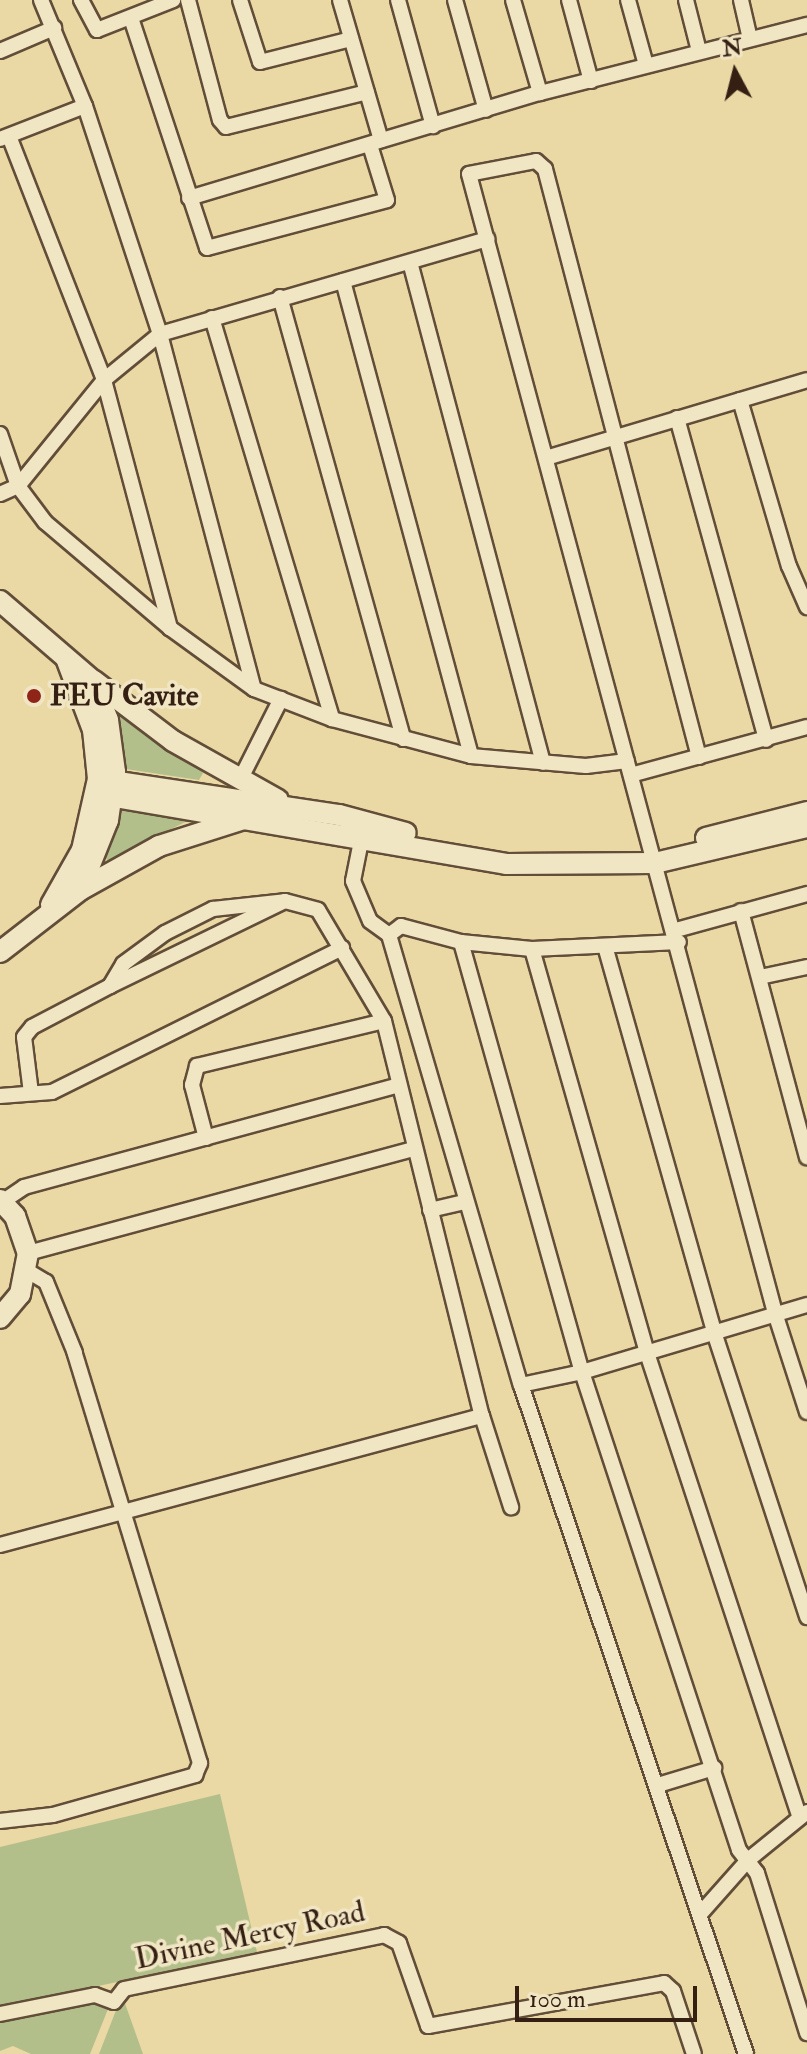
<!DOCTYPE html>
<style>
body{margin:0}
#map{position:relative;width:807px;height:2054px;overflow:hidden;background:#ead8a5;font-family:"IM FELL Double Pica",serif}
div>[style]{position:absolute}
[style*='--x']{left:calc(var(--x)*1px);top:calc(var(--y)*1px);width:calc(var(--w)*1px);rotate:calc(var(--a)*1deg)}
.green>*{inset:0;background:#b2bf8a}
.roads{filter:drop-shadow(2px 0 #624d38) drop-shadow(-2px 0 #624d38) drop-shadow(0 2px #624d38) drop-shadow(0 -2px #624d38)}
.street>*{height:14px;margin:-7px;padding:0 7px;transform-origin:7px;border-radius:7px;background:#f1e6c4}
.secondary>*{height:20px;margin:-10px;padding:0 10px;transform-origin:10px;border-radius:10px;background:#f1e6c4}
.dots>*{width:22px;height:22px;translate:-50% -50%;box-sizing:border-box;border:4px solid #f1e6c4;border-radius:50%}
span{translate:-50% -50%;white-space:nowrap;text-align:center;line-height:1.15;-webkit-text-stroke:7px #f1e6c4;paint-order:stroke}
.poi-label{font-size:30px;color:#351f13;font-weight:700}
.left{translate:0 -50%;text-align:left}
.street-label{font-size:30px;color:#351f13}
.north{position:absolute;left:695px;top:32px;width:80px;height:80px;-webkit-text-stroke:6px #f1e6c4;paint-order:stroke;rotate:353deg;font-size:22px;font-weight:700;line-height:32px;text-align:center;color:#351f13}
.north::after{content:'';display:block;margin:auto;width:28px;height:36px;background:#351f13;clip-path:polygon(50% 0,100% 100%,50% 72%,0 100%)}
.scale{position:absolute;left:515px;top:1986px;width:182px;height:36px;box-sizing:border-box;border:4px solid #351f13;border-top:0;padding-left:10px;font-size:24px;line-height:28px;white-space:nowrap;color:#351f13;-webkit-text-stroke:6px #f1e6c4;paint-order:stroke}
</style>
<div id="map">
<div class="green">
<i style="clip-path:polygon(120px 711px,197px 765px,203px 773px,199px 780px,119px 768px,111px 713px)"></i>
<i style="clip-path:polygon(121px 800px,193px 818px,108px 861px,103px 854px)"></i>
<i style="clip-path:polygon(220px 1794px,257px 1952px,0 2007px,0 1847px)"></i>
<i style="clip-path:polygon(122px 1995px,143px 2054px,99px 2054px)"></i>
<i style="clip-path:polygon(91px 2001px,110px 2004px,90px 2054px,31px 2054px,13px 2046px,0 2051px,0 2021px)"></i>
</div>
<div class="roads">
<div class="street">
<i style="--x:41;--y:0;--w:115;--a:67.5"></i>
<i style="--x:81;--y:0;--w:34;--a:62"></i>
<i style="--x:97;--y:30;--w:82;--a:-21.5"></i>
<i style="--x:188;--y:0;--w:124;--a:75.1"></i>
<i style="--x:220;--y:120;--w:9;--a:49"></i>
<i style="--x:226;--y:127;--w:145;--a:-13.9"></i>
<i style="--x:240;--y:0;--w:65;--a:72.1"></i>
<i style="--x:260;--y:62;--w:94;--a:-14.2"></i>
<i style="--x:340;--y:0;--w:146;--a:73.7"></i>
<i style="--x:398;--y:0;--w:131;--a:74.5"></i>
<i style="--x:455;--y:0;--w:114;--a:74.3"></i>
<i style="--x:513;--y:0;--w:97;--a:73.8"></i>
<i style="--x:569;--y:0;--w:84;--a:74.8"></i>
<i style="--x:628;--y:0;--w:67;--a:74.5"></i>
<i style="--x:686;--y:0;--w:53;--a:75.7"></i>
<i style="--x:741;--y:0;--w:39;--a:77"></i>
<i style="--x:131;--y:18;--w:242;--a:71.7"></i>
<i style="--x:207;--y:248;--w:186;--a:-14.9"></i>
<i style="--x:387;--y:200;--w:58;--a:-107.2"></i>
<i style="--x:0;--y:51;--w:59;--a:-23.1"></i>
<i style="--x:9;--y:136;--w:262;--a:68.7"></i>
<i style="--x:104;--y:380;--w:257;--a:75.1"></i>
<i style="--x:0;--y:139;--w:91;--a:-21.2"></i>
<i style="--x:85;--y:106;--w:240;--a:71.8"></i>
<i style="--x:160;--y:334;--w:367;--a:75.2"></i>
<i style="--x:189;--y:198;--w:366;--a:-16.7"></i>
<i style="--x:540;--y:93;--w:276;--a:-14.3"></i>
<i style="--x:410;--y:262;--w:518;--a:75.13"></i>
<i style="--x:343;--y:281;--w:492;--a:74.9"></i>
<i style="--x:280;--y:297;--w:459;--a:74.4"></i>
<i style="--x:212;--y:318;--w:419;--a:73.3"></i>
<i style="--x:740;--y:400;--w:173;--a:73.6"></i>
<i style="--x:789;--y:566;--w:45;--a:66.3"></i>
<i style="--x:677;--y:418;--w:334;--a:74.5"></i>
<i style="--x:0;--y:434;--w:55;--a:70.9"></i>
<i style="--x:18;--y:486;--w:45;--a:53.1"></i>
<i style="--x:45;--y:522;--w:164;--a:40.3"></i>
<i style="--x:170;--y:628;--w:104;--a:36"></i>
<i style="--x:254;--y:689;--w:84;--a:21"></i>
<i style="--x:332;--y:719;--w:144;--a:14.9"></i>
<i style="--x:471;--y:756;--w:115;--a:5"></i>
<i style="--x:586;--y:766;--w:41;--a:-7"></i>
<i style="--x:546;--y:458;--w:272;--a:-16.6"></i>
<i style="--x:0;--y:494;--w:20;--a:-24"></i>
<i style="--x:18;--y:486;--w:136;--a:-50.9"></i>
<i style="--x:104;--y:380;--w:72;--a:-39.4"></i>
<i style="--x:160;--y:334;--w:341;--a:-16.2"></i>
<i style="--x:699;--y:757;--w:608;--a:-104.68"></i>
<i style="--x:545;--y:169;--w:12;--a:-138"></i>
<i style="--x:536;--y:161;--w:68;--a:169"></i>
<i style="--x:469;--y:174;--w:1179;--a:74.96"></i>
<i style="--x:775;--y:1313;--w:104;--a:72.1"></i>
<i style="--x:631;--y:775;--w:182;--a:-15.3"></i>
<i style="--x:240;--y:780;--w:91;--a:-63.2"></i>
<i style="--x:362;--y:836;--w:46;--a:101.3"></i>
<i style="--x:353;--y:881;--w:43;--a:67"></i>
<i style="--x:370;--y:921;--w:24;--a:36"></i>
<i style="--x:285;--y:901;--w:195;--a:154.1"></i>
<i style="--x:110;--y:986;--w:26;--a:-59"></i>
<i style="--x:123;--y:964;--w:52;--a:-36.4"></i>
<i style="--x:165;--y:933;--w:54;--a:-26.6"></i>
<i style="--x:213;--y:909;--w:72;--a:-6.3"></i>
<i style="--x:285;--y:901;--w:34;--a:15"></i>
<i style="--x:318;--y:910;--w:129;--a:59.3"></i>
<i style="--x:384;--y:1021;--w:407;--a:76.1"></i>
<i style="--x:482;--y:1416;--w:96;--a:72.3"></i>
<i style="--x:741;--y:911;--w:255;--a:75"></i>
<i style="--x:676;--y:930;--w:136;--a:-15.4"></i>
<i style="--x:389;--y:935;--w:469;--a:73.7"></i>
<i style="--x:521;--y:1385;--w:706;--a:71.41"></i>
<i style="--x:389;--y:935;--w:15;--a:-37"></i>
<i style="--x:401;--y:926;--w:62;--a:14.9"></i>
<i style="--x:461;--y:942;--w:71;--a:5.6"></i>
<i style="--x:532;--y:949;--w:147;--a:-2.7"></i>
<i style="--x:461;--y:942;--w:447;--a:74.3"></i>
<i style="--x:582;--y:1372;--w:503;--a:71.82"></i>
<i style="--x:739;--y:1850;--w:29;--a:52"></i>
<i style="--x:757;--y:1873;--w:168;--a:72.6"></i>
<i style="--x:605;--y:946;--w:401;--a:74.2"></i>
<i style="--x:714;--y:1332;--w:300;--a:71.9"></i>
<i style="--x:532;--y:949;--w:420;--a:74.1"></i>
<i style="--x:647;--y:1353;--w:487;--a:71.8"></i>
<i style="--x:760;--y:977;--w:48;--a:-12"></i>
<i style="--x:31;--y:1093;--w:56;--a:-97.1"></i>
<i style="--x:24;--y:1037;--w:13;--a:-51"></i>
<i style="--x:32;--y:1027;--w:88;--a:-27.7"></i>
<i style="--x:0;--y:1096;--w:52;--a:-4.4"></i>
<i style="--x:52;--y:1092;--w:324;--a:-26.4"></i>
<i style="--x:206;--y:1138;--w:55;--a:-104.8"></i>
<i style="--x:192;--y:1085;--w:20;--a:-75"></i>
<i style="--x:197;--y:1066;--w:192;--a:-13.5"></i>
<i style="--x:2;--y:1202;--w:27;--a:-34"></i>
<i style="--x:24;--y:1187;--w:386;--a:-15.2"></i>
<i style="--x:430;--y:1210;--w:37;--a:-13"></i>
<i style="--x:28;--y:1253;--w:400;--a:-15.1"></i>
<i style="--x:521;--y:1385;--w:62;--a:-12"></i>
<i style="--x:582;--y:1372;--w:235;--a:-16.6"></i>
<i style="--x:0;--y:1545;--w:499;--a:-15"></i>
<i style="--x:658;--y:1785;--w:59;--a:-16.9"></i>
<i style="--x:0;--y:1821;--w:53;--a:-6.5"></i>
<i style="--x:53;--y:1815;--w:148;--a:-15.7"></i>
<i style="--x:195;--y:1775;--w:13;--a:-67"></i>
<i style="--x:200;--y:1763;--w:429;--a:-107"></i>
<i style="--x:75;--y:1353;--w:77;--a:-112.2"></i>
<i style="--x:46;--y:1282;--w:21;--a:-149"></i>
<i style="--x:701;--y:1913;--w:71;--a:-48.4"></i>
<i style="--x:748;--y:1860;--w:76;--a:-39.1"></i>
<i style="--x:0;--y:2014;--w:97;--a:-11.3"></i>
<i style="--x:95;--y:1995;--w:20;--a:20"></i>
<i style="--x:114;--y:2002;--w:16;--a:-52"></i>
<i style="--x:124;--y:1989;--w:266;--a:-11.7"></i>
<i style="--x:384;--y:1935;--w:17;--a:28"></i>
<i style="--x:399;--y:1943;--w:88;--a:70.7"></i>
<i style="--x:428;--y:2026;--w:240;--a:-10.3"></i>
<i style="--x:664;--y:1983;--w:12;--a:42"></i>
<i style="--x:673;--y:1991;--w:66;--a:71.6"></i>
</div>
<div class="secondary">
<i style="--x:0;--y:601;--w:121;--a:40.7"></i>
<i style="--x:92;--y:680;--w:43;--a:68.2"></i>
<i style="--x:108;--y:720;--w:52;--a:82.3"></i>
<i style="--x:115;--y:772;--w:49;--a:98.3"></i>
<i style="--x:108;--y:820;--w:75;--a:111.8"></i>
<i style="--x:80;--y:890;--w:101;--a:142.2"></i>
<i style="--x:94;--y:681;--w:99;--a:37.2"></i>
<i style="--x:173;--y:741;--w:120;--a:29.3"></i>
<i style="--x:98;--y:779;--w:244;--a:8.5"></i>
<i style="--x:339;--y:815;--w:69;--a:15"></i>
<i style="--x:97;--y:794;--w:415;--a:9.7"></i>
<i style="--x:506;--y:864;--w:149;--a:-0.4"></i>
<i style="--x:655;--y:863;--w:156;--a:-13.3"></i>
<i style="--x:706;--y:838;--w:104;--a:-14.4"></i>
<i style="--x:80;--y:890;--w:90;--a:-29.1"></i>
<i style="--x:159;--y:846;--w:89;--a:-17.6"></i>
<i style="--x:51;--y:905;--w:63;--a:-60.6"></i>
<i style="--x:82;--y:850;--w:73;--a:-77.3"></i>
<i style="--x:98;--y:779;--w:49;--a:-95.8"></i>
<i style="--x:93;--y:730;--w:74;--a:-110.6"></i>
<i style="--x:0;--y:1200;--w:22;--a:47"></i>
<i style="--x:15;--y:1216;--w:39;--a:71"></i>
<i style="--x:28;--y:1253;--w:42;--a:101"></i>
<i style="--x:20;--y:1294;--w:31;--a:130"></i>
</div>
</div>
<div class="dots">
<i style="left:34px;top:696px;background:#8f2418"></i>
</div>
<div class="poi-label">
<span class="left" style="left:50px;top:696px">FEU Cavite</span>
</div>
<div class="street-label">
<span style="left:250px;top:1936px;rotate:-12deg">Divine Mercy Road</span>
</div>
<div class="north">N</div>
<div class="scale">100 m</div>
</div>
